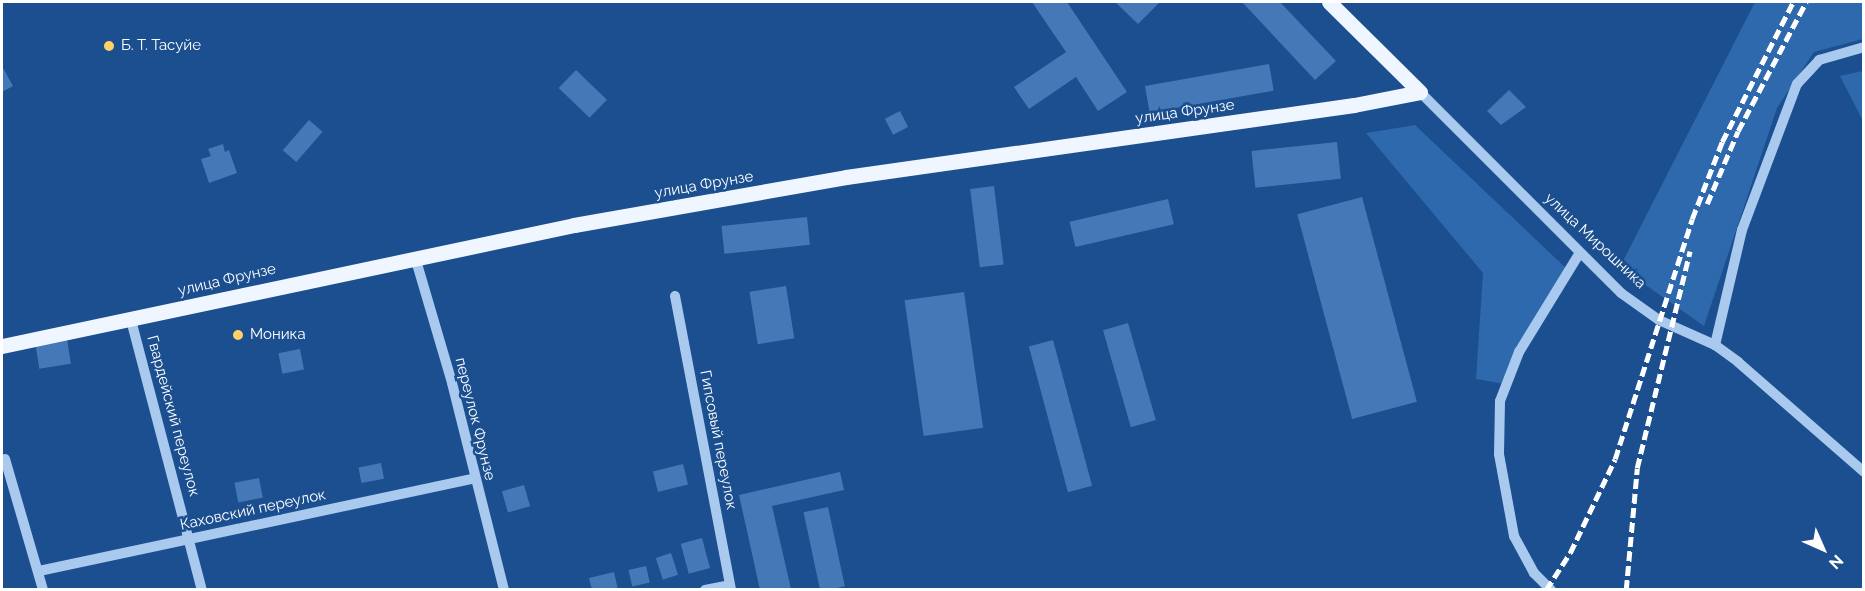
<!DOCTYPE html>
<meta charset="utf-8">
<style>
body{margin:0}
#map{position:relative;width:1865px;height:591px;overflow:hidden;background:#1b4f8f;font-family:Raleway,sans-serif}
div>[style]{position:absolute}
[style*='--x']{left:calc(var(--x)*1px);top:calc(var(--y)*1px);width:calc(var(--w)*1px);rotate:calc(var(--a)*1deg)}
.green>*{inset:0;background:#2e69ad}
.building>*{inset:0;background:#4478b7;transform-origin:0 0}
.minor>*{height:10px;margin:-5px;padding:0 5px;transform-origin:5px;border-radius:5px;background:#a9c9ee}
.major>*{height:15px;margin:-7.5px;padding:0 7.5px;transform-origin:7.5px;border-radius:7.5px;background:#f0f6ff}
.rail>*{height:4.5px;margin-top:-2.25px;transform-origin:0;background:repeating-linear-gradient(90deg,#fff 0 10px,transparent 0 14.5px)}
.dots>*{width:16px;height:16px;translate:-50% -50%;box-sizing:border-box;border:3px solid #1b4f8f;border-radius:50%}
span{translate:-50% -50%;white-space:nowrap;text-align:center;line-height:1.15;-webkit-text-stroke:5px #1b4f8f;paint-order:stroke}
.poi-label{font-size:15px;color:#fff}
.left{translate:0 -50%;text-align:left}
.street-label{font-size:15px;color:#fff}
.frame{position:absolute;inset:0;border:3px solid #fff;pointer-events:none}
.north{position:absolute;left:1793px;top:519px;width:60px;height:60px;-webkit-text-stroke:4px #1b4f8f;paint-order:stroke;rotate:135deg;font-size:16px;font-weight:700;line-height:24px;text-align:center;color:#fff}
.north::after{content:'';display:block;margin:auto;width:21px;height:27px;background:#fff;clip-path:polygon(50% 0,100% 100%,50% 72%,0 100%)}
</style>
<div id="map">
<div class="green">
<i style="clip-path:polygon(1755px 2px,1863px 2px,1863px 39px,1814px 52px,1777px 108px,1704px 326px,1620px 267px)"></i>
<i style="clip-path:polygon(1863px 71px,1864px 71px,1863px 121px,1840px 76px)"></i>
<i style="clip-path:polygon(1415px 125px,1569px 271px,1505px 384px,1476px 379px,1483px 273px,1366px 133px)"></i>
</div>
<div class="building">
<i style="clip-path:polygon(1032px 2px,1067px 2px,1127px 92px,1098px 111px,1076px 77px,1029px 109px,1014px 87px,1066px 52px)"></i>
<i style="clip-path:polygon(1115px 2px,1160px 2px,1138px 24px)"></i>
<i style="clip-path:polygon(1242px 2px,1280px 2px,1336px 61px,1315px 80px)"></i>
<i style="left:1269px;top:64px;width:27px;height:126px;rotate:80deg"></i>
<i style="clip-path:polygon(2px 66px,13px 86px,2px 92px)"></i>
<i style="left:576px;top:70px;width:43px;height:25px;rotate:44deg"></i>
<i style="clip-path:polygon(1509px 90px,1526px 107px,1501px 125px,1487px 111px)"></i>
<i style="left:900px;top:111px;width:18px;height:17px;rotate:63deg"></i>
<i style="left:309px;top:120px;width:18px;height:40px;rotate:41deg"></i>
<i style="left:1337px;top:142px;width:37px;height:86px;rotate:84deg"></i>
<i style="clip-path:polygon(223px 144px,225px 152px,229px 150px,237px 173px,209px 183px,201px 159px,211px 156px,208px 149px)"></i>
<i style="left:994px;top:186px;width:79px;height:24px;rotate:83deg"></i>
<i style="left:1362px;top:197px;width:212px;height:67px;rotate:75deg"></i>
<i style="left:1168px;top:199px;width:26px;height:101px;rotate:77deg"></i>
<i style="left:807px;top:217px;width:28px;height:86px;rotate:84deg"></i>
<i style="left:786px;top:286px;width:53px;height:37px;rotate:81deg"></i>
<i style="left:964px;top:292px;width:137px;height:60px;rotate:82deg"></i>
<i style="left:1128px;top:323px;width:101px;height:26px;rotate:74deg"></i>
<i style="left:67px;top:339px;width:25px;height:32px;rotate:81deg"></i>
<i style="left:1053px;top:340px;width:151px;height:25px;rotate:75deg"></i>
<i style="left:300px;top:349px;width:21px;height:22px;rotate:79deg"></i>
<i style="left:381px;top:463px;width:16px;height:23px;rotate:79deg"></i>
<i style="left:683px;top:464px;width:21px;height:31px;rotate:76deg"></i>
<i style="clip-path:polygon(840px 472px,844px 490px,772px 506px,791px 589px,760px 590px,739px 495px)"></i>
<i style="left:259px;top:478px;width:20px;height:25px;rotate:79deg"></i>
<i style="left:524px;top:485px;width:22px;height:23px;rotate:74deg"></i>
<i style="left:828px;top:507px;width:81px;height:25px;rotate:78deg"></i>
<i style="left:702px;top:538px;width:31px;height:22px;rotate:75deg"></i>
<i style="left:671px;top:553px;width:23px;height:16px;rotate:72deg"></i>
<i style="left:646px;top:566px;width:17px;height:18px;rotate:77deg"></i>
<i style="clip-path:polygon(614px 572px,618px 590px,592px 590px,589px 578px)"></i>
</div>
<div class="minor">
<i style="--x:1420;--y:92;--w:284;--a:45"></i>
<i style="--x:1621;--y:293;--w:47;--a:35.4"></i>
<i style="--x:1659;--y:320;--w:61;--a:24.1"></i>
<i style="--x:1715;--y:345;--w:29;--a:36"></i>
<i style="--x:1738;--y:362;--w:167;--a:41.1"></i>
<i style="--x:415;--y:257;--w:131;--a:73.6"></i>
<i style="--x:452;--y:383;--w:213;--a:75.9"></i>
<i style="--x:675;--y:296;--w:299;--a:79.2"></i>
<i style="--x:131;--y:320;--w:279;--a:75.3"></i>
<i style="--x:1715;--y:345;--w:118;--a:-76.8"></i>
<i style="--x:1742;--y:230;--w:156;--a:-69.4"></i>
<i style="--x:1797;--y:84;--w:33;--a:-47"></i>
<i style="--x:1819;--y:60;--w:47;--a:-16.1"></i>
<i style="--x:5;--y:459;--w:136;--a:73.8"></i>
<i style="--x:39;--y:571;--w:444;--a:-12"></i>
<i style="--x:705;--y:590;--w:25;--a:-11"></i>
<i style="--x:1551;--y:590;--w:24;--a:-135"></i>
<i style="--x:1534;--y:573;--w:42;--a:-118.4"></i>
<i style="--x:1514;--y:536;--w:83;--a:-100.4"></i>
<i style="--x:1499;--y:454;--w:53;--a:-88.9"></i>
<i style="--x:1500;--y:401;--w:53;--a:-68.8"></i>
<i style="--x:1519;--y:352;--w:115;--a:-58.5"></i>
</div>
<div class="major">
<i style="--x:1329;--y:2;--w:128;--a:44.7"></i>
<i style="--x:2;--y:346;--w:585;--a:-11.94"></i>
<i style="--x:574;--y:225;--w:276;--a:-10"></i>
<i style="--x:846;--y:177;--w:513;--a:-8.07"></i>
<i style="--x:1354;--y:105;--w:67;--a:-11.1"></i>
</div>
<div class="rail">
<i style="--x:1707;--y:204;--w:79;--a:-67"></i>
<i style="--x:1738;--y:131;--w:146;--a:-62.2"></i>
<i style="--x:1546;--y:590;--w:44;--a:-57"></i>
<i style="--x:1570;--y:553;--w:104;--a:-64.4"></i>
<i style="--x:1615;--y:459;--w:252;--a:-72.2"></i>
<i style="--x:1692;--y:219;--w:83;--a:-68.7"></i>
<i style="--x:1722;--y:142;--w:157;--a:-63.1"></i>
<i style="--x:1626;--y:590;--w:122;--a:-84.8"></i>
<i style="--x:1637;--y:468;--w:223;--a:-76.3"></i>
</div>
<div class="dots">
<i style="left:109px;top:46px;background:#ffd166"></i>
<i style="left:238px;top:335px;background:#ffd166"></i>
</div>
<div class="poi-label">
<span class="left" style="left:121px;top:46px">Б. Т. Тасуйе</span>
<span class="left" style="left:250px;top:335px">Моника</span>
</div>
<div class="street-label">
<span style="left:1185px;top:112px;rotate:-8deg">улица Фрунзе</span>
<span style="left:704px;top:185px;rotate:-10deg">улица Фрунзе</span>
<span style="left:1595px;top:241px;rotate:43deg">улица Мирошника</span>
<span style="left:227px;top:280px;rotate:-13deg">улица Фрунзе</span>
<span style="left:173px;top:416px;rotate:75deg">Гвардейский переулок</span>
<span style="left:475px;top:419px;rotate:76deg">переулок Фрунзе</span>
<span style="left:718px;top:440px;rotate:79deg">Гипсовый переулок</span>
<span style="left:253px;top:510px;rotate:-12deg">Каховский переулок</span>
</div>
<div class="frame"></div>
<div class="north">N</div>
</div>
